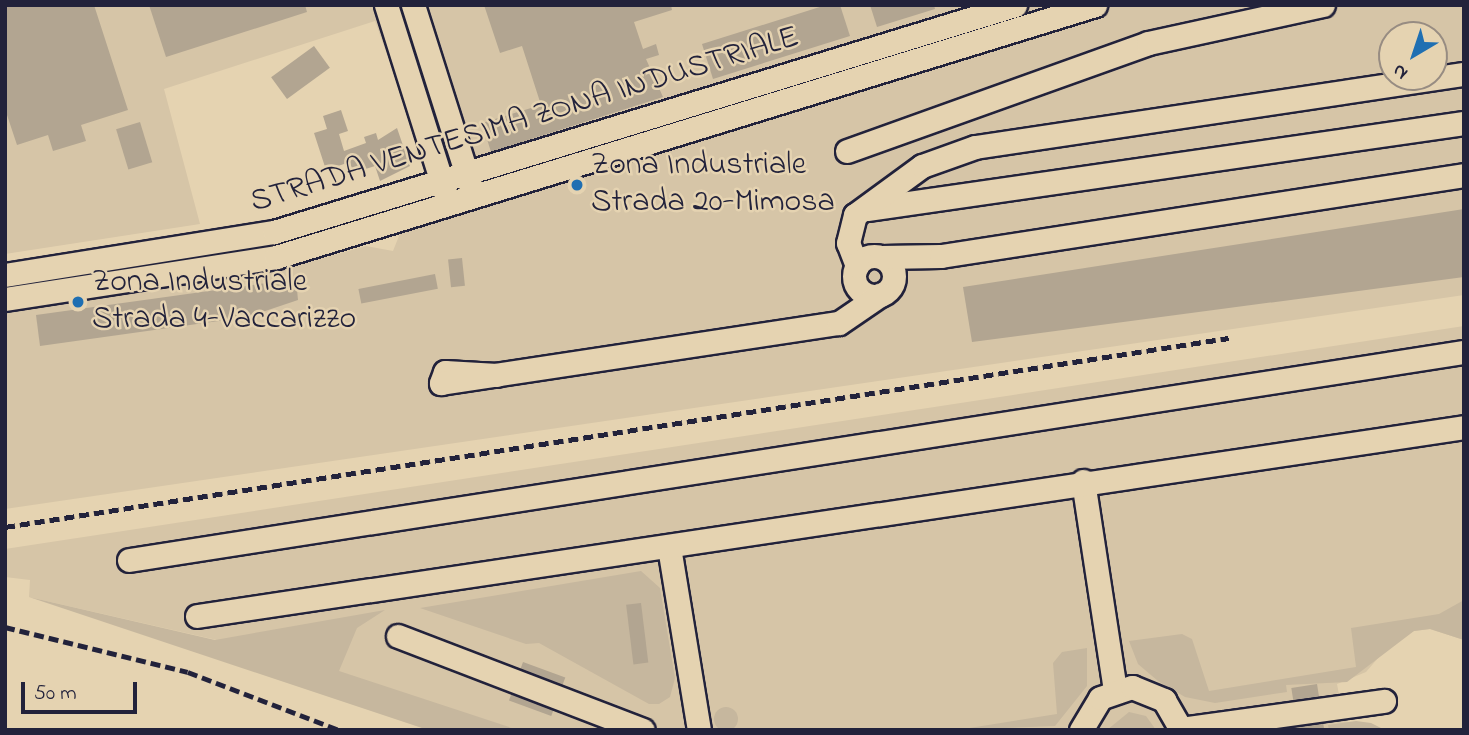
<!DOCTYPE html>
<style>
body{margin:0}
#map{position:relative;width:1469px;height:735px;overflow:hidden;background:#e5d3b1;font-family:"Indie Flower",sans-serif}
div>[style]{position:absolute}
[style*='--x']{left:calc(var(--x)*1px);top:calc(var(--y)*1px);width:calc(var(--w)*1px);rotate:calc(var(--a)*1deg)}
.built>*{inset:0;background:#d6c5a7}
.green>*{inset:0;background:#c6b79e}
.round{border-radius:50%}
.building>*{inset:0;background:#b2a591;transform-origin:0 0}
.roads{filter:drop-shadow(2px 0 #22223b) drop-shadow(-2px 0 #22223b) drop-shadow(0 2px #22223b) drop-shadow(0 -2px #22223b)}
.minor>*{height:23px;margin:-11.5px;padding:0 11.5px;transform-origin:11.5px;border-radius:11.5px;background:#e5d3b1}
.minor>.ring{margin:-11.5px;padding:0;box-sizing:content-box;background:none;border:23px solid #e5d3b1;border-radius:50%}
.rail>*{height:4.5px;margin-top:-2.25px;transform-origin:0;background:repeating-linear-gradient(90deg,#22223b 0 10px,transparent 0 15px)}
.dots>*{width:19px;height:19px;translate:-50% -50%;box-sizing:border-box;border:4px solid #e5d3b1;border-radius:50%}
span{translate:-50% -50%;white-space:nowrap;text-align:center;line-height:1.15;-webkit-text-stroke:5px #e5d3b1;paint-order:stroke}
.street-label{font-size:32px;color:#22223b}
.poi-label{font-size:32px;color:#22223b}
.left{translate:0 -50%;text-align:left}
.frame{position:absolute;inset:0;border:7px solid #22223b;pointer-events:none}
.north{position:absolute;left:1378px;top:21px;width:70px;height:70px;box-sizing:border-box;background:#e5d3b1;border:2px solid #978c82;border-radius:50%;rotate:219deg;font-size:19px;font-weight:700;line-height:28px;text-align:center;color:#22223b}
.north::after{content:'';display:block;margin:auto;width:24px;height:32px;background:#1f6fb2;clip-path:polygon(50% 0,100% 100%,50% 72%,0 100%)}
.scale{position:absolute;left:21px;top:682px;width:116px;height:32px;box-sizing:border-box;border:4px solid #22223b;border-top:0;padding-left:9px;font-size:21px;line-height:24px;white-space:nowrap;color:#22223b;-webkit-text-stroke:5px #e5d3b1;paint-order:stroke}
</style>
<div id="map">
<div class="built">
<i style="clip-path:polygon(evenodd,5px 5px,1464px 5px,1464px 295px,5px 509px,5px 313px,298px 265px,366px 246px,393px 251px,427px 166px,375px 21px,164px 89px,200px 224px,5px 254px,5px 5px,1392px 35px,1434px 35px,1434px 77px,1392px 77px,1392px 35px)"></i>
<i style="clip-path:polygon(1464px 326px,1464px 640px,1430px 629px,1414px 631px,1391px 643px,1366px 672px,1337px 684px,1344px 721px,1385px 730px,518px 730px,273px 653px,29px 597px,30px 580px,5px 577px,5px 549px)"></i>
</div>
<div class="green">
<i style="clip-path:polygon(641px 571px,660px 588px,675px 678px,670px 697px,659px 704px,649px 704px,539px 643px,526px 644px,420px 608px)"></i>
<i style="clip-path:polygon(29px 597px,215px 640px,385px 610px,357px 628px,339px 671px,518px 730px,428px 730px)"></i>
<i style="clip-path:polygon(1464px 600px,1464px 640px,1430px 629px,1414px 631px,1347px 682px,1286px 685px,1287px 692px,1215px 703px,1185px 697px,1158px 681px,1138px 664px,1129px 641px,1182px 634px,1192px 639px,1209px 691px,1356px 667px,1351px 628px,1439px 614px)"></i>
<i style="clip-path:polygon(1087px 648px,1087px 686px,1055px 726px,957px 730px,1057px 714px,1053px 663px,1062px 652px)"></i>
<i class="round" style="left:714px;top:707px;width:24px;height:24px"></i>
<i style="clip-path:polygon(1129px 712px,1146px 716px,1156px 730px,1107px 730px)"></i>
<i style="clip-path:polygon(1356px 721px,1371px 723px,1385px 730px,1329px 730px,1328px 725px)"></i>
</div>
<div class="building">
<i style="clip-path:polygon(5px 5px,94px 5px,128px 110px,81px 125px,86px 141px,53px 151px,48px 135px,17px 145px,5px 109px)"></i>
<i style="clip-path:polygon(149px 5px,305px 5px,307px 12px,166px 57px)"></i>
<i style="clip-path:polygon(484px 5px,671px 5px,672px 10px,634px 22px,643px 49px,656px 44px,659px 55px,646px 59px,663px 97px,491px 152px,482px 123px,541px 105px,522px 46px,500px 53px)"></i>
<i style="clip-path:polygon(826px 5px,840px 5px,850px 36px,713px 79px,702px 44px)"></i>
<i style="clip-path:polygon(870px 5px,934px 5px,935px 9px,877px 27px)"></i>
<i style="left:314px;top:46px;width:27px;height:53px;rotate:54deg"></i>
<i style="clip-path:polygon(341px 110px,348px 131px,339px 134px,344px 151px,366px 143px,364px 137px,376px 133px,378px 140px,397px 128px,410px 166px,380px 181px,375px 166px,353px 173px,350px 162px,326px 170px,314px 133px,327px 129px,323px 116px)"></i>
<i style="left:140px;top:122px;width:42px;height:25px;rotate:73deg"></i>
<i style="clip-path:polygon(1464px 209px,1464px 277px,972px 342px,963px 287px)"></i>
<i style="left:462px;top:258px;width:28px;height:14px;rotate:84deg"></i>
<i style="left:435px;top:274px;width:15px;height:78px;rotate:79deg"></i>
<i style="clip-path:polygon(296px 279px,298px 300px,247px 317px,40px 346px,36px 315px)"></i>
<i style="left:641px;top:603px;width:60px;height:15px;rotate:83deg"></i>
<i style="left:523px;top:662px;width:45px;height:41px;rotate:20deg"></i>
<i style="left:1317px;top:684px;width:45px;height:26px;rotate:81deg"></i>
</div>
<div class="roads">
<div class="minor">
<i style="--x:386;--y:5;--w:203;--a:72.5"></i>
<i style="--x:413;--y:5;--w:195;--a:72.4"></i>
<i style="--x:847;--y:151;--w:320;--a:-19.7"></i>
<i style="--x:1148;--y:43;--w:179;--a:-12.3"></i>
<i style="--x:867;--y:209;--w:603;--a:-8.2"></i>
<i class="ring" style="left:854px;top:256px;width:17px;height:17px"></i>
<i style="--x:881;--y:257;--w:60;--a:-1"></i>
<i style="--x:941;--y:256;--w:529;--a:-8.8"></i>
<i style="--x:857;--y:266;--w:25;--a:-111"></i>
<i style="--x:848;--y:243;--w:29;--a:-76"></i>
<i style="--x:855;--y:215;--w:83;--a:-36.2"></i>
<i style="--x:922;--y:166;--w:56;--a:-19.7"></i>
<i style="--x:975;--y:147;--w:494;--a:-8.5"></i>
<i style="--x:5;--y:275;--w:272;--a:-9.1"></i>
<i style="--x:274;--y:232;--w:775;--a:-17.03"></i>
<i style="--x:5;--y:299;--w:274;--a:-8.8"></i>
<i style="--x:276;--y:257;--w:857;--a:-17.1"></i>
<i style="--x:497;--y:375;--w:52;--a:-176.7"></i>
<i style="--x:445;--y:372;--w:12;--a:110"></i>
<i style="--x:441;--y:383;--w:402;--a:-8.6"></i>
<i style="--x:839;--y:323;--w:50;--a:-34.3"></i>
<i style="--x:1083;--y:481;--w:211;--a:81.3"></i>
<i style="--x:669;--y:547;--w:185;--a:80.7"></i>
<i style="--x:129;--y:560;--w:1351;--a:-8.86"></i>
<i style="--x:197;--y:616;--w:1281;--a:-8.48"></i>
<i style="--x:398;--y:636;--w:262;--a:21"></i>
<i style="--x:1181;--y:729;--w:205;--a:-7.9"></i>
<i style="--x:1081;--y:730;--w:37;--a:-59"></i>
<i style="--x:1100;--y:698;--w:34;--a:-19"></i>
<i style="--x:1132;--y:687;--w:35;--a:22"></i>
<i style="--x:1164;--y:700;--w:34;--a:60"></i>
</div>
</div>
<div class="rail">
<i style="--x:5;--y:527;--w:1238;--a:-8.78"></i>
<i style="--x:5;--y:627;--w:188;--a:13.8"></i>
<i style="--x:188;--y:672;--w:162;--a:21"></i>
</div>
<div class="dots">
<i style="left:577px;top:185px;background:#1f6fb2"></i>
<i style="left:78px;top:302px;background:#1f6fb2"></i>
</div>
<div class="street-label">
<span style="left:525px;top:121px;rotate:-17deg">STRADA VENTESIMA ZONA INDUSTRIALE</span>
</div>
<div class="poi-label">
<span class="left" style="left:591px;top:185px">Zona Industriale<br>Strada 20-Mimosa</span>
<span class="left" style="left:92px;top:302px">Zona Industriale<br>Strada 4-Vaccarizzo</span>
</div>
<div class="frame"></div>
<div class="north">N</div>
<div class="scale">50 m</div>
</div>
